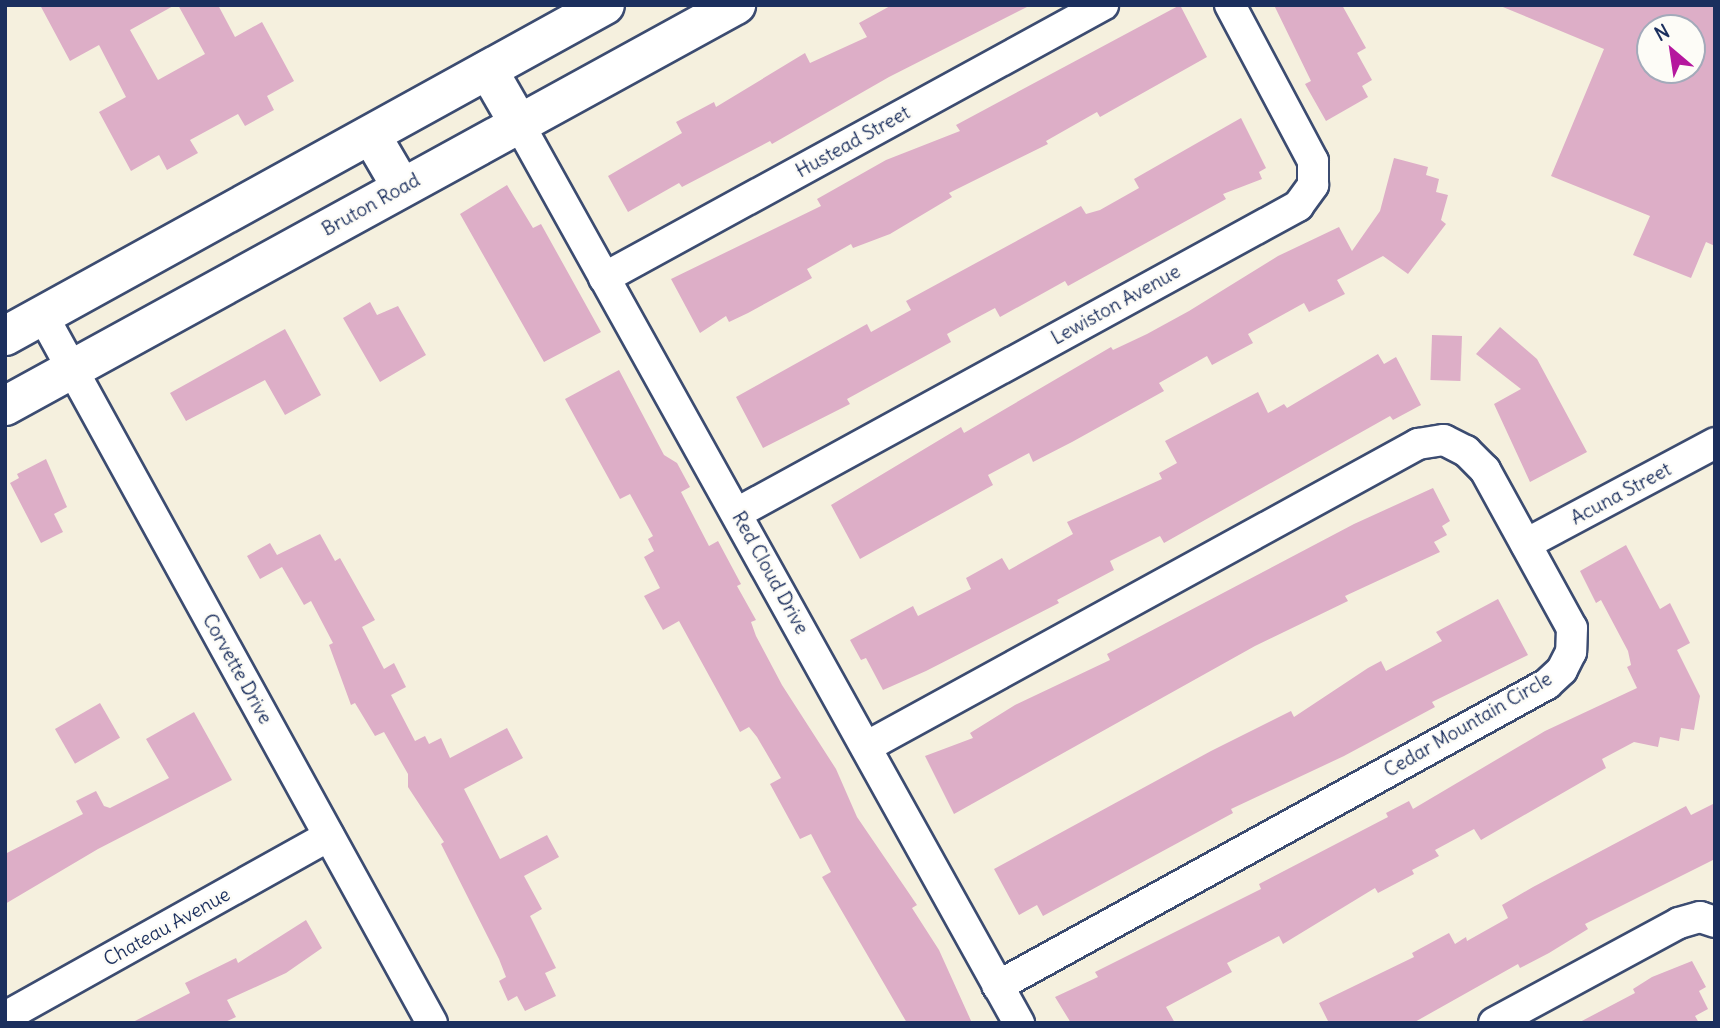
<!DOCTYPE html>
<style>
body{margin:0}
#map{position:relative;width:1720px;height:1028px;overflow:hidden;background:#f5f0de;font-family:Delius,sans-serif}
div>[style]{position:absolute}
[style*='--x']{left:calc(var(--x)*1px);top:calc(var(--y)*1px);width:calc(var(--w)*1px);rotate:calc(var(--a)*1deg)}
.building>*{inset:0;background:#ddaec7;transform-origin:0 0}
.roads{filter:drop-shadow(2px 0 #3c4c71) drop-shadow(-2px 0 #3c4c71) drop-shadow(0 2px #3c4c71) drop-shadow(0 -2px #3c4c71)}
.street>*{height:30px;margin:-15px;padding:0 15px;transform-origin:15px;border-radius:15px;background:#fff}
.secondary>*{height:38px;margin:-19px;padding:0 19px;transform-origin:19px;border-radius:19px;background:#fff}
span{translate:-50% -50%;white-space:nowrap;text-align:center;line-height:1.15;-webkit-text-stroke:5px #fdfcf7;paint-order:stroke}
.street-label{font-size:19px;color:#1b2f5e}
.frame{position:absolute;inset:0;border:7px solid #1b2f5e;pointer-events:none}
.north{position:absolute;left:1636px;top:14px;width:70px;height:70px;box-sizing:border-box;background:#fdfcf7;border:2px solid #a3aaba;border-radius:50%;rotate:331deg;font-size:19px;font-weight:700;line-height:28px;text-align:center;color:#1b2f5e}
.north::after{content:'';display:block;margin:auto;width:24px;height:32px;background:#b5179e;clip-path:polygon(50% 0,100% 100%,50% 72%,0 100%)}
</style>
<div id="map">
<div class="building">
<i style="clip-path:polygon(40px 5px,175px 5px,130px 30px,158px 80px,205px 54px,178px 5px,218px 5px,235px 37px,262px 22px,294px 81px,267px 96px,274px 110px,245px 126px,238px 114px,190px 140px,198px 153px,167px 170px,159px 155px,131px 171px,99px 112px,126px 97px,99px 45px,70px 61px)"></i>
<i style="clip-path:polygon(892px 5px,1031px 5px,889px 77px,772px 144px,770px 141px,682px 187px,679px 183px,628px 212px,608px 176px,682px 133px,676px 122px,714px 102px,716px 107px,805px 53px,810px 63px,867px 37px,859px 23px)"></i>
<i style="clip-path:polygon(1180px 5px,1207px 57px,1100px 117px,1097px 112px,1046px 141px,1048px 144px,949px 193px,952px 197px,890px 234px,853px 248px,851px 244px,807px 269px,812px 278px,748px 313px,729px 322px,726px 316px,700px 333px,671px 279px,821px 206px,817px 199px,886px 160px,960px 131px,956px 125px)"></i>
<i style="clip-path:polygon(1274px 5px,1342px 5px,1366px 48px,1357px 53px,1372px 80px,1362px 86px,1368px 97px,1326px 121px,1305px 84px,1311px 81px)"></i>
<i style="clip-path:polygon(evenodd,1498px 5px,1715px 5px,1715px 246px,1706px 242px,1691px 278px,1633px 255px,1650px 216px,1551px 176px,1604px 49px,1498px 5px,1650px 28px,1692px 28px,1692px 70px,1650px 70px,1650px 28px)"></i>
<i style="clip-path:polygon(1241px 118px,1266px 168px,1259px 172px,1262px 179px,1223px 194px,1226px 199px,1068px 286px,1065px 281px,1000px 317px,995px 308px,967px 323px,947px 334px,951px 342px,847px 399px,850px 404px,763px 448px,736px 397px,867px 324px,871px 332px,911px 310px,906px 301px,1081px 206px,1086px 214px,1100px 210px,1139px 188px,1134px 179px)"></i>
<i style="clip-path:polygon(1394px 158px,1428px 167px,1426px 175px,1439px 179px,1436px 192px,1448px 195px,1441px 220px,1446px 224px,1408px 274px,1383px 256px,1337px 280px,1345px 294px,1309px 312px,1304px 303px,1248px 334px,1253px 343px,1212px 365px,1207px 356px,1159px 383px,1164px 391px,1072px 442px,1033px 462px,1029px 453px,988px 475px,993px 485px,860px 559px,831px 505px,961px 427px,964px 433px,1111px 347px,1113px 350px,1147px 334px,1189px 311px,1278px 256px,1339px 227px,1352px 251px,1380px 211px)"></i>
<i style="clip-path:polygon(507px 185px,533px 228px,541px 224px,601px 332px,544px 362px,460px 214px)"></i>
<i style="clip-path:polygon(370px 302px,377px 315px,398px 306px,426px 355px,380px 382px,343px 318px)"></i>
<i style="clip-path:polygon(1500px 327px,1537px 359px,1587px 452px,1530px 482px,1494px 404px,1521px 389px,1476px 354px)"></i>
<i style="clip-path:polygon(285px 329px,321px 395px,285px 415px,265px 380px,186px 421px,170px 393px)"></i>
<i style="left:1432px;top:335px;width:30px;height:45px;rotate:2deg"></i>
<i style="clip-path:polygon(1378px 354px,1384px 364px,1396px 357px,1421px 405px,1393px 420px,1390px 416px,1164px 543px,1160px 536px,1110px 561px,1114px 570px,1057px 600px,1059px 603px,926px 671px,883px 690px,866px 658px,861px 660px,850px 640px,913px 606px,918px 616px,971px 589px,966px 578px,1002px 558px,1009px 570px,1073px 534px,1067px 522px,1162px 479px,1159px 473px,1177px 463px,1165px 441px,1258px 392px,1268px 413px,1284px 404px,1287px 408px)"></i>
<i style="clip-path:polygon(619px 370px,664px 455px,677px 463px,690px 487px,681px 492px,709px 546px,718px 541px,741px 584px,737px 586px,756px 620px,751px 622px,756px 636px,782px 685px,836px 769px,857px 817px,917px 905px,912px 908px,939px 950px,972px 1023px,907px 1023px,822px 877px,831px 872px,811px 834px,800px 839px,770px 784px,781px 778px,757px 737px,749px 727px,740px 732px,679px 621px,663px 630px,644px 596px,660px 588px,644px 557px,654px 551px,648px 539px,653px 536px,630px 494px,620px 499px,565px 399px)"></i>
<i style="clip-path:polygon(46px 459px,67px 507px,54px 514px,63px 532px,41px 543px,10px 483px,19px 478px,17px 474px)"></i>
<i style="clip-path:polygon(1433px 488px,1450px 521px,1442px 526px,1447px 535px,1434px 542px,1440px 552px,1345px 596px,1348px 601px,1255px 646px,954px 814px,925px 756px,973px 738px,970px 733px,1015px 705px,1110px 660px,1107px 654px,1354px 524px)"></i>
<i style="clip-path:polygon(320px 534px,335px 561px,340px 558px,375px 620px,362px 627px,384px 669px,394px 663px,406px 687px,391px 695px,415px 741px,425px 736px,429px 744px,441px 738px,450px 758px,507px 728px,523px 758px,464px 789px,500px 859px,547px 835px,559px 857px,524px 876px,542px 909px,530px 916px,556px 968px,545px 973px,556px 996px,525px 1011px,517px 996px,508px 1001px,499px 981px,506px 977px,499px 959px,441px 844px,444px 842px,408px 787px,408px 774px,384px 732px,375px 736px,355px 703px,351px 705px,329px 645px,333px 643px,311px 601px,304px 605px,282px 567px,260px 579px,247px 556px,270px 543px,277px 555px)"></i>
<i style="clip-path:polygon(1626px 545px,1660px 609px,1670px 603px,1690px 643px,1677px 650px,1700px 696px,1694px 730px,1681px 728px,1679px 741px,1660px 737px,1658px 747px,1634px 742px,1602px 759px,1606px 768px,1481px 840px,1474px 829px,1435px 850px,1439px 856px,1412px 870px,1414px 874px,1378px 893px,1375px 888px,1283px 944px,1279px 936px,1227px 963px,1232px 972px,1166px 1007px,1175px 1023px,1071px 1023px,1055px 997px,1098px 977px,1095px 972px,1261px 889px,1259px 884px,1388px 817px,1386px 813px,1409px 801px,1413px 809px,1545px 731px,1637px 688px,1627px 667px,1631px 665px,1628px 651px,1601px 600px,1596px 603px,1580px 571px)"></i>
<i style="clip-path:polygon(1498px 599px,1528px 655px,1432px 702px,1435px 707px,1344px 756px,1231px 809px,1233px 813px,1043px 916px,1037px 905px,1019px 915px,994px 869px,1211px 751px,1291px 711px,1294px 717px,1368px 668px,1381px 661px,1386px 671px,1442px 641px,1436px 632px)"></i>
<i style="left:100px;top:703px;width:40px;height:52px;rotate:60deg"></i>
<i style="clip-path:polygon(194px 712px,232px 780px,98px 849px,5px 904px,5px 854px,83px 814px,76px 801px,96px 791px,104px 806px,110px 808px,169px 778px,146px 739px)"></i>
<i style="clip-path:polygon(1715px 803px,1715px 859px,1585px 924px,1588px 929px,1549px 953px,1520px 968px,1518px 964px,1413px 1023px,1329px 1023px,1319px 1003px,1414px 957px,1412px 953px,1449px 933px,1455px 944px,1466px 937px,1467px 941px,1508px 918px,1502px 905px,1533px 887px,1686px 806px,1691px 815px)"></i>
<i style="clip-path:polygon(306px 920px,322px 948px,286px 973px,227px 1000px,236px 1017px,223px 1023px,131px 1023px,190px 993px,185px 983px,236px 958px,238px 963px)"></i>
<i style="clip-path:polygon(1692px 961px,1706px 987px,1699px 991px,1708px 1009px,1695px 1016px,1699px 1023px,1578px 1023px,1635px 993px,1633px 989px,1652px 977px)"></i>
</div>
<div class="roads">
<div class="street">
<i style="--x:519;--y:124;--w:1029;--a:60.92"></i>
<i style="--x:604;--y:278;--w:569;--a:-28.68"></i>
<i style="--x:43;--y:316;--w:807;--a:61.18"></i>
<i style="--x:737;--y:513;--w:640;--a:-28.69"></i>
<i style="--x:1298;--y:206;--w:26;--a:-54"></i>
<i style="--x:1313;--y:185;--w:24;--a:-90"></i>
<i style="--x:1313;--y:161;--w:177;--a:-118"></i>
<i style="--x:1526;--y:544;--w:214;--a:-28.1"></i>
<i style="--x:866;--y:747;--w:630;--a:-28.76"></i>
<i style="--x:1418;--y:444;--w:26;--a:-9"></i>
<i style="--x:1444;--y:440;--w:25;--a:27"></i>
<i style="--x:1466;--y:451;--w:27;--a:45"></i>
<i style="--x:1485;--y:470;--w:180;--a:61.2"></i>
<i style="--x:1572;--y:628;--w:24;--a:92"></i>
<i style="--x:1571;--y:652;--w:20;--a:117"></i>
<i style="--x:1562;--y:670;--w:21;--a:137"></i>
<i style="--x:1547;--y:684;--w:627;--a:151.19"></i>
<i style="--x:5;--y:1017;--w:371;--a:-29.2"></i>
<i style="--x:1494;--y:1023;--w:210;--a:-28.4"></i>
<i style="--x:1679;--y:923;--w:22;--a:-16"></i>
<i style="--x:1700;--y:917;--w:16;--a:18"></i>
</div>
<div class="secondary">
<i style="--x:488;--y:70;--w:62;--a:60.1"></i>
<i style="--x:371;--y:135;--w:61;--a:59.7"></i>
<i style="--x:5;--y:336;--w:685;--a:-28.88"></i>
<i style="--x:5;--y:406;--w:834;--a:-28.75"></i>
</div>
</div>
<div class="street-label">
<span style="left:853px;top:142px;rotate:-29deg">Hustead Street</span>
<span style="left:371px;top:205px;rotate:-29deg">Bruton Road</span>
<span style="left:1116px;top:305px;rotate:-29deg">Lewiston Avenue</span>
<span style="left:1621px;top:494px;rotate:-28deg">Acuna Street</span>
<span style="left:770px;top:573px;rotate:61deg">Red Cloud Drive</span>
<span style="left:237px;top:669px;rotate:61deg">Corvette Drive</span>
<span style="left:1468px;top:725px;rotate:-30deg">Cedar Mountain Circle</span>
<span style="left:167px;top:927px;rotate:-29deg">Chateau Avenue</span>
</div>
<div class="frame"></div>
<div class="north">N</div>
</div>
